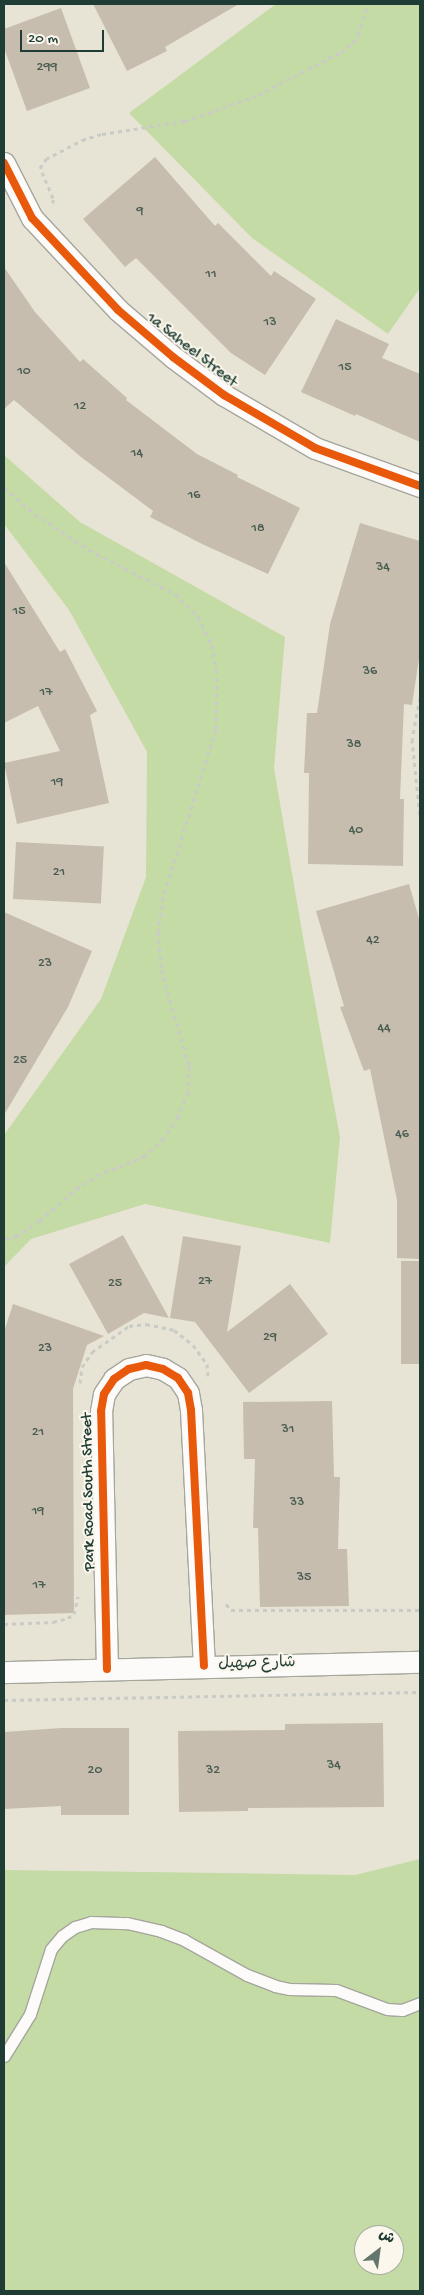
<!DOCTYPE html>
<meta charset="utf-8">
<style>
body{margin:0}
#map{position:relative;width:424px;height:2295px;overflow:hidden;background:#e8e4d5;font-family:"Gochi Hand","Playpen Sans Arabic",sans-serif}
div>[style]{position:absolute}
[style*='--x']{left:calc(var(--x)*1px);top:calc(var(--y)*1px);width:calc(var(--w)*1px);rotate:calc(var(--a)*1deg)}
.green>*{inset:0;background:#c5dba6}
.building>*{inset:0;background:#c7bdae;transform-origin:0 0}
.path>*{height:3px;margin-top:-1.5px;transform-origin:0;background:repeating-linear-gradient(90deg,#cacbc7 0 4px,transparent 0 8px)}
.roads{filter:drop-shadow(1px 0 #a5a69c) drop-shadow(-1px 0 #a5a69c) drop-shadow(0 1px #a5a69c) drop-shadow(0 -1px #a5a69c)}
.service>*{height:11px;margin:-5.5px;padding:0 5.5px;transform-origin:5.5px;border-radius:5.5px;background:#fcfbf9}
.minor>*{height:21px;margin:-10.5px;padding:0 10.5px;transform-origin:10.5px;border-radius:10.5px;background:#fcfbf9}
.cycleway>*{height:8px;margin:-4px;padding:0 4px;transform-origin:4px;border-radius:4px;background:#e8590c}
span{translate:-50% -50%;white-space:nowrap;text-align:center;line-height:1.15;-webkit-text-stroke:4px #fbf7ec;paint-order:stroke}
.number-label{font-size:14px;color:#495d52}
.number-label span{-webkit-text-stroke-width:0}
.street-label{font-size:16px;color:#1f3d34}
.frame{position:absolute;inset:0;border:5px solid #1f3d34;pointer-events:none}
.north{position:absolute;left:354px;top:2225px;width:50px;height:50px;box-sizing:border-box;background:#fbf7ec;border:1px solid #a3ada2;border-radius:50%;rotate:30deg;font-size:14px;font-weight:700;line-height:20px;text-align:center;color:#1f3d34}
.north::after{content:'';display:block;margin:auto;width:18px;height:22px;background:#65776c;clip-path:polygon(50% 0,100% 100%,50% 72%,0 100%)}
.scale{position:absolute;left:20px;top:30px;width:84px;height:22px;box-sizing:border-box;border:2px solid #1f3d34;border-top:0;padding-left:6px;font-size:15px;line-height:18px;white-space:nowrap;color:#1f3d34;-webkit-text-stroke:4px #fbf7ec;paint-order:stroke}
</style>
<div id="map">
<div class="green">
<i style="clip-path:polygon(276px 4px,420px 4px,420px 288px,388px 334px,252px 238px,129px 113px)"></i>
<i style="clip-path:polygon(4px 455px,80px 522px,285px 637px,274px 768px,304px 943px,340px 1137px,330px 1243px,145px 1204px,31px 1239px,4px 1267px,4px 1135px,101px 999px,146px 877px,147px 752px,69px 610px,4px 524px)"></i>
<i style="clip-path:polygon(evenodd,420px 1859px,420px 2291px,4px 2291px,4px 1870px,355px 1875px,420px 1859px,364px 2235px,394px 2235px,394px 2265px,364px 2265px,364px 2235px)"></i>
</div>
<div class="building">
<i style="clip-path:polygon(93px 4px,239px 4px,165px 47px,167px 51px,127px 71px)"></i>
<i style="clip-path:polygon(61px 8px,90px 88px,27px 111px,4px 48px,4px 29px)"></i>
<i style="clip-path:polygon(155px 157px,215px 226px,218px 223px,271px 276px,274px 271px,316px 299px,265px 375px,231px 353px,136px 258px,125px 267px,83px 219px)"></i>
<i style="clip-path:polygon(4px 267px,35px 312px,80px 362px,83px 359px,127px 398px,126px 400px,197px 454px,238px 475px,237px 477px,300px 508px,268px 574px,202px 544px,150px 517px,153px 511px,81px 457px,14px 400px,4px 409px)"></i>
<i style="clip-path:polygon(336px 319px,389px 344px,382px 358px,420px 374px,420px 442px,356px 414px,355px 416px,301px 392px)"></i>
<i style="clip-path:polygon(360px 523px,420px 541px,420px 652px,412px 705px,404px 704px,400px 799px,404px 799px,403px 866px,308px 864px,309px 773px,304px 773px,307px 713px,317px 713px,330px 624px)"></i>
<i style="clip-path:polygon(4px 562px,60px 652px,65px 649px,97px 711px,90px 715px,109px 803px,17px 824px,4px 763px,60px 751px,38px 706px,4px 723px)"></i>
<i style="left:16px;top:842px;width:88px;height:57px;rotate:3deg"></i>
<i style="clip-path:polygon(409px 884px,420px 922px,420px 1259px,397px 1258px,397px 1200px,370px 1069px,364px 1071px,340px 1007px,344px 1006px,316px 911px)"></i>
<i style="clip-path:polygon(4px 912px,92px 951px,68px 1007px,4px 1115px)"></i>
<i style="clip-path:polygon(123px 1235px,169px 1318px,144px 1313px,108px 1334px,69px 1264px)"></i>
<i style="clip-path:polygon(183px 1236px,241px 1246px,227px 1332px,290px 1284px,328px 1334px,249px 1393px,195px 1322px,170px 1318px)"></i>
<i style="left:401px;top:1261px;width:19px;height:103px"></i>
<i style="clip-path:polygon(13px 1304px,104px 1336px,87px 1345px,73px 1389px,74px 1613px,4px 1615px,4px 1332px)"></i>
<i style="clip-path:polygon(332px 1401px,334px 1477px,340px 1477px,338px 1549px,347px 1549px,349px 1606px,260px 1607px,258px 1528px,253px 1528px,255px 1459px,244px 1459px,243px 1402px)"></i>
<i style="clip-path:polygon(383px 1723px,384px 1807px,248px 1808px,248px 1811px,179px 1812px,178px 1731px,285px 1730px,285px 1724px)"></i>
<i style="clip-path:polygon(61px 1728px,129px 1728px,129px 1815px,61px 1815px,61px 1806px,4px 1809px,4px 1732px)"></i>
</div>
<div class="path">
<i style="--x:53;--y:203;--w:5;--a:-90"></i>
<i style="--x:53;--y:198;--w:33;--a:-113"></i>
<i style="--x:40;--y:168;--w:11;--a:-56"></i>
<i style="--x:46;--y:159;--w:41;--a:-27.8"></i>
<i style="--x:82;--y:140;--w:21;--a:-17"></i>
<i style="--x:102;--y:134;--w:84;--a:-8.9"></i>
<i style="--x:185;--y:121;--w:77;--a:-19.6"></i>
<i style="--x:258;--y:95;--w:93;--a:-27.4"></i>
<i style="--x:341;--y:52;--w:15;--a:-37"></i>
<i style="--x:353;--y:43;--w:9;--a:-58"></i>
<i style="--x:358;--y:35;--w:33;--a:-72"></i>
<i style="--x:4;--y:488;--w:40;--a:40"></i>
<i style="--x:35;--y:514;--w:65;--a:33.7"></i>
<i style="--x:89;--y:550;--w:97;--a:27.1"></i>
<i style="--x:175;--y:594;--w:33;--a:45"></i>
<i style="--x:198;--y:617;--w:31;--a:63"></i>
<i style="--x:212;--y:645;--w:32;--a:81"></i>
<i style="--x:217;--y:677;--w:52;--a:91.1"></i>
<i style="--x:216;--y:729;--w:176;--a:107.5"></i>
<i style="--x:163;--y:897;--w:35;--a:98"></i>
<i style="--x:158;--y:932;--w:37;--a:85"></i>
<i style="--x:161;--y:969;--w:101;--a:73.9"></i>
<i style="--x:189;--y:1066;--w:26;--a:92"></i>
<i style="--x:188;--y:1092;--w:27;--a:112"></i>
<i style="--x:178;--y:1117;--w:25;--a:124"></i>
<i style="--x:164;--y:1138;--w:26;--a:137"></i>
<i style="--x:145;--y:1156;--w:48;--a:158.2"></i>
<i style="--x:100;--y:1174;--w:25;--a:148"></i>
<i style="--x:79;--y:1187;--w:52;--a:139.6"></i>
<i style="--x:39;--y:1221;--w:27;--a:146"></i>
<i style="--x:17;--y:1236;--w:13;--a:167"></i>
<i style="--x:420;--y:698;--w:42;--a:101"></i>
<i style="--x:412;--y:739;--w:79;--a:84.2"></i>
<i style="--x:80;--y:1383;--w:16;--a:-83"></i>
<i style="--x:82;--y:1367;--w:18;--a:-56"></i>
<i style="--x:92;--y:1352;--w:45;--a:-35.1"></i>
<i style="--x:129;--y:1326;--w:17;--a:-7"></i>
<i style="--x:146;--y:1324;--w:29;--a:12"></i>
<i style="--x:174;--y:1330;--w:24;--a:38"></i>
<i style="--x:193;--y:1345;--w:24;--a:54"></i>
<i style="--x:207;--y:1364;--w:13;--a:86"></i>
<i style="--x:226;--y:1604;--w:8;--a:50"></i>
<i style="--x:231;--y:1610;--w:189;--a:0"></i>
<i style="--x:4;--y:1624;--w:49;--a:-2.3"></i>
<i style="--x:53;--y:1622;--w:16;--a:-15"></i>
<i style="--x:68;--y:1618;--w:7;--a:-34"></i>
<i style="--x:74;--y:1614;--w:18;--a:-77"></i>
<i style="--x:4;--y:1700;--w:416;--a:-1.1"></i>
</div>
<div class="roads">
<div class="service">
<i style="--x:4;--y:2056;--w:49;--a:-58.2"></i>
<i style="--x:30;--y:2014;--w:68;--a:-72.1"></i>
<i style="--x:51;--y:1949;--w:17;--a:-50"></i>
<i style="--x:62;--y:1936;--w:16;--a:-35"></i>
<i style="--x:75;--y:1927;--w:17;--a:-17"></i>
<i style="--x:91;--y:1922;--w:36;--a:2"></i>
<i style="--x:127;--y:1923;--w:35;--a:13"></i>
<i style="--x:161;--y:1931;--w:25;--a:21"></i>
<i style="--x:184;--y:1940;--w:72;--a:29.1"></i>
<i style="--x:247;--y:1975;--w:30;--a:21"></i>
<i style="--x:275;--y:1986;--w:14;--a:12"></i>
<i style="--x:289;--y:1989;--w:47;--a:1.2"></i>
<i style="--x:336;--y:1990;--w:54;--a:20.4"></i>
<i style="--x:387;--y:2009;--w:15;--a:4"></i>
<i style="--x:402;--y:2010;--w:19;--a:-21"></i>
</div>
<div class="minor">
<i style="--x:4;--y:163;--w:62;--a:63"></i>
<i style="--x:32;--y:218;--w:126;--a:46.9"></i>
<i style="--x:118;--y:310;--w:72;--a:40.5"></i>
<i style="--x:173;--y:357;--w:64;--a:36.7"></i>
<i style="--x:224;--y:395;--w:105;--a:30.2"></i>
<i style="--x:315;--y:448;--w:112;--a:19.9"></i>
<i style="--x:107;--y:1669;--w:258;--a:-91.3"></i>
<i style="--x:101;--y:1411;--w:17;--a:-80"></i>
<i style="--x:104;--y:1394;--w:18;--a:-56"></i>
<i style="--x:114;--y:1379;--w:18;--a:-34"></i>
<i style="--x:129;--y:1369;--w:17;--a:-13"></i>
<i style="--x:146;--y:1365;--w:17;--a:13"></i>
<i style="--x:163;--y:1369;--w:17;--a:31"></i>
<i style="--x:178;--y:1378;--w:18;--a:56"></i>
<i style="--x:188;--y:1393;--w:17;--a:80"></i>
<i style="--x:191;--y:1410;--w:256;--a:87.1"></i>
<i style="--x:4;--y:1672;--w:416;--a:-1.4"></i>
</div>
</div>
<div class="cycleway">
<i style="--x:4;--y:163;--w:62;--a:63"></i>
<i style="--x:32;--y:218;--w:126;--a:46.9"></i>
<i style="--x:118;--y:310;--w:72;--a:40.5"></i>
<i style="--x:173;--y:357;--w:64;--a:36.7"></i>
<i style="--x:224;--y:395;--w:105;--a:30.2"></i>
<i style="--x:315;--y:448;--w:112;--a:19.9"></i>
<i style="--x:107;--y:1669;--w:258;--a:-91.3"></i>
<i style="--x:101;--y:1411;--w:17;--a:-80"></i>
<i style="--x:104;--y:1394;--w:18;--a:-56"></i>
<i style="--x:114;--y:1379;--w:18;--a:-34"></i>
<i style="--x:129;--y:1369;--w:17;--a:-13"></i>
<i style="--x:146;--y:1365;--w:17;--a:13"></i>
<i style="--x:163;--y:1369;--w:17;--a:31"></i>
<i style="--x:178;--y:1378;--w:18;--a:56"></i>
<i style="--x:188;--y:1393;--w:17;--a:80"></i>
<i style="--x:191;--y:1410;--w:256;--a:87.1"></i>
</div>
<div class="number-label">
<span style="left:47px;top:68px">299</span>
<span style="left:140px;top:212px">9</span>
<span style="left:211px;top:275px">11</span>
<span style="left:270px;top:323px">13</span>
<span style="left:345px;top:368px">15</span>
<span style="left:24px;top:372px">10</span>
<span style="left:80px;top:407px">12</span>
<span style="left:137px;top:454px">14</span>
<span style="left:194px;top:496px">16</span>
<span style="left:258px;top:529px">18</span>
<span style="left:383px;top:568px">34</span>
<span style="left:19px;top:612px">15</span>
<span style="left:370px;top:672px">36</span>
<span style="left:46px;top:693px">17</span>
<span style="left:354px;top:745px">38</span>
<span style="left:57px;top:783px">19</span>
<span style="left:356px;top:831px">40</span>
<span style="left:59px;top:873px">21</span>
<span style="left:373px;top:941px">42</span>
<span style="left:45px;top:964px">23</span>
<span style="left:384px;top:1029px">44</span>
<span style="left:20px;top:1061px">25</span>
<span style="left:402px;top:1135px">46</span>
<span style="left:205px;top:1282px">27</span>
<span style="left:115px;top:1284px">25</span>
<span style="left:270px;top:1338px">29</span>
<span style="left:45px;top:1349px">23</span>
<span style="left:288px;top:1430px">31</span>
<span style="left:38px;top:1433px">21</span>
<span style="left:297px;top:1503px">33</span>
<span style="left:38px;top:1512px">19</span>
<span style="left:304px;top:1578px">35</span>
<span style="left:39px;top:1586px">17</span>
<span style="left:334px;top:1766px">34</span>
<span style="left:95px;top:1771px">20</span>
<span style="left:213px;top:1771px">32</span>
</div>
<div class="street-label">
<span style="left:191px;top:351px;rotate:38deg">1a Saheel Street</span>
<span style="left:90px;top:1492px;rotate:-91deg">Park Road South Street</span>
<span style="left:257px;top:1665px;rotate:-1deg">شارع صهيل</span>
</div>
<div class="frame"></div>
<div class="north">ش</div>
<div class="scale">20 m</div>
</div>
